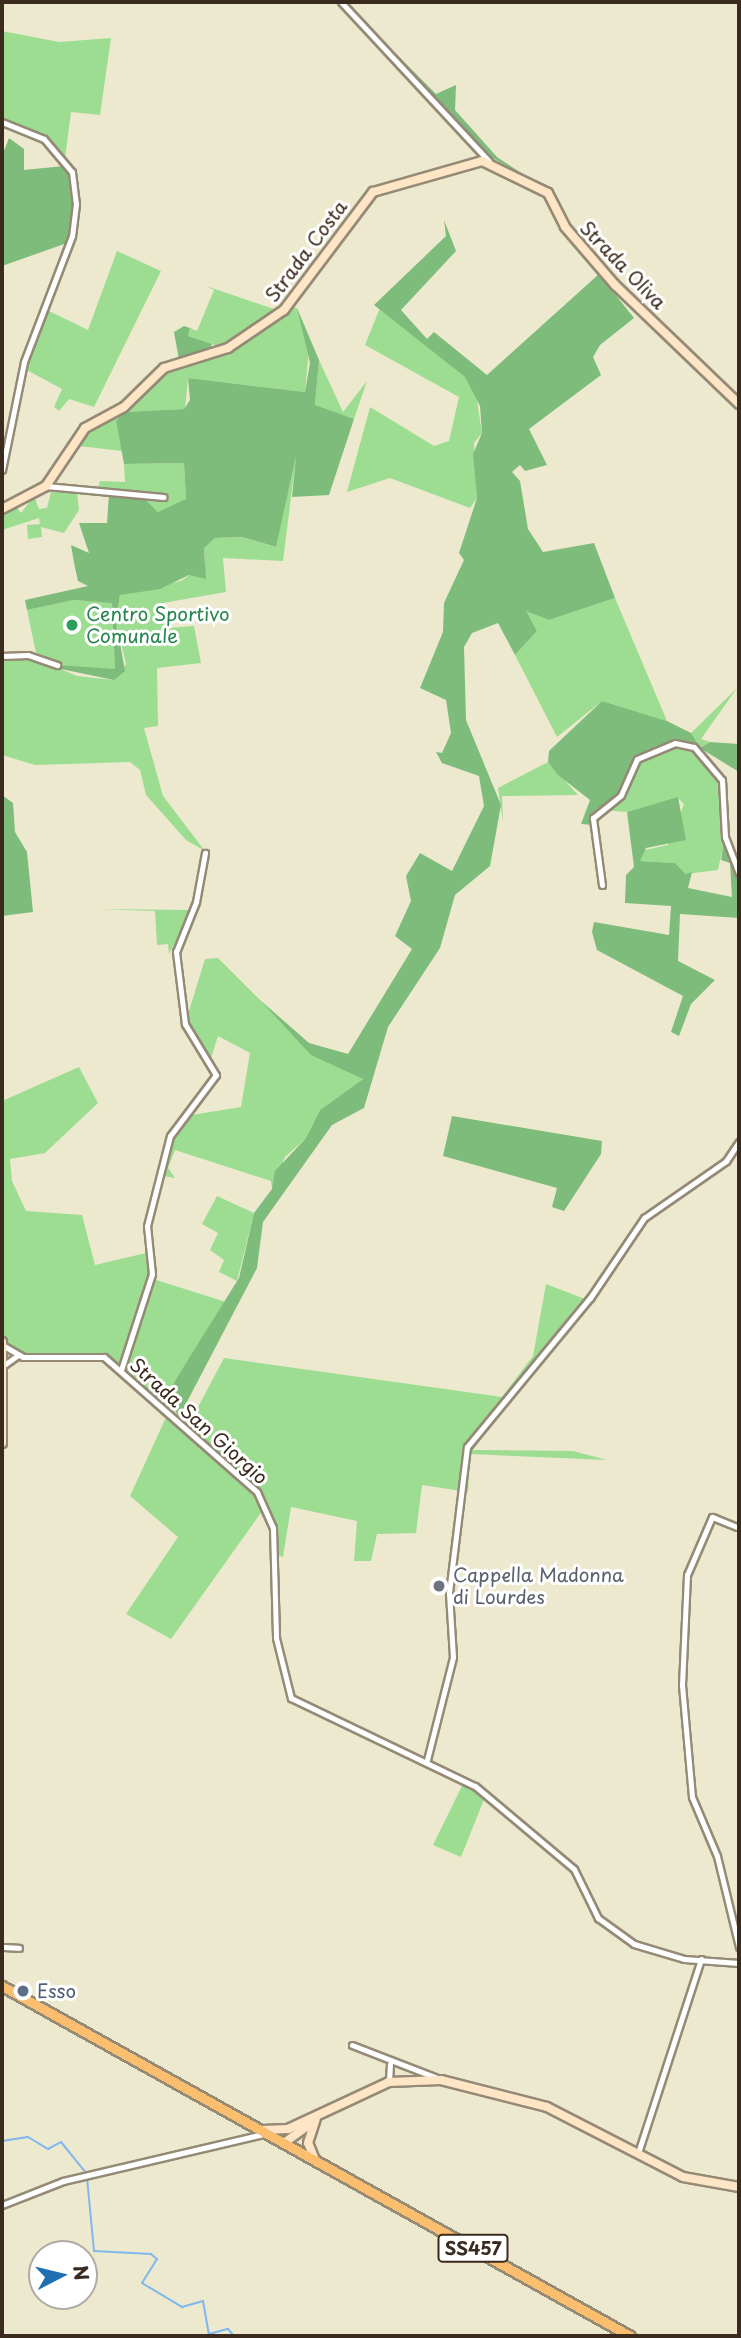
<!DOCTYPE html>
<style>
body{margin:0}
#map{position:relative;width:741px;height:2338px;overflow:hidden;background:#ede9cf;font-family:"Playpen Sans",sans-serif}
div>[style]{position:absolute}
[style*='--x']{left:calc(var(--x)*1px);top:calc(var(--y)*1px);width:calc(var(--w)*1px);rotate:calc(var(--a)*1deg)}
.green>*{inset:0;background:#9ddd92}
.forest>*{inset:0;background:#7ebc7c}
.stream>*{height:2px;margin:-1px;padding:0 1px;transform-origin:1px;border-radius:1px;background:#81b6ef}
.roads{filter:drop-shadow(2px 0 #948a76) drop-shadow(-2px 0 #948a76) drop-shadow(0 2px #948a76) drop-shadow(0 -2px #948a76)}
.street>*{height:5px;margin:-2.5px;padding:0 2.5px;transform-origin:2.5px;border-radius:2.5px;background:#fff}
.secondary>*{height:8px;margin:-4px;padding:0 4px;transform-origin:4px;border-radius:4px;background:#fde5c5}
.primary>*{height:9px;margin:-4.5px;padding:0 4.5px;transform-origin:4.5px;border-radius:4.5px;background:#fbbe6e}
.dots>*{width:19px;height:19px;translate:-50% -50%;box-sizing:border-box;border:4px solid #fff;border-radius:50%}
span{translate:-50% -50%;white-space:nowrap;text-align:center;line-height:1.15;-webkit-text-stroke:6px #fff;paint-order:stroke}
.shield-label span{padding:2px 5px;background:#fff;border:2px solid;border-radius:5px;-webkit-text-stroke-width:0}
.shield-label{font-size:18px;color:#3b2a1e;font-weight:700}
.street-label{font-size:19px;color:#3b2a1e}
.leisure-label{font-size:19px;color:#27864d}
.left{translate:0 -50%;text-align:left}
.worship-label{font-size:19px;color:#5b616d}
.service-label{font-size:19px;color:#4e5e75}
.frame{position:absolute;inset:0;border:4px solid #3b2a1e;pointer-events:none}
.north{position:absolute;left:28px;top:2240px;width:70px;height:70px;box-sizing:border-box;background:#fff;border:2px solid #b1aaa5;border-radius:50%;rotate:83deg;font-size:19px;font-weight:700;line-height:28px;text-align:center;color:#3b2a1e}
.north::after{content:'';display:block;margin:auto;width:24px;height:32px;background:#1f6fb2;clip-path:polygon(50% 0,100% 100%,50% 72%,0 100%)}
</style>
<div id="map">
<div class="green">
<i style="clip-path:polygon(2px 31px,59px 42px,111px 38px,100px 115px,71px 112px,64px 166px,39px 134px,2px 121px)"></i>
<i style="clip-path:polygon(117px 251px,161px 271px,94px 407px,69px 399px,59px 411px,54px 407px,62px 389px,23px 368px,38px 317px,43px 308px,88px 330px)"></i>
<i style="clip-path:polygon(206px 286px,277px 310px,289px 300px,282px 308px,220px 347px,188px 336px,190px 328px,197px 331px,214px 290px)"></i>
<i style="clip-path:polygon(290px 307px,297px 308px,309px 349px,305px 392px,188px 378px,185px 409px,124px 412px,116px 421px,122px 451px,79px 446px,85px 432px,165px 371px,228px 350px)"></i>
<i style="clip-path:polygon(380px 308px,465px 377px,476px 394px,482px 433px,474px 443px,477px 498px,470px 508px,390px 478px,347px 492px,370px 407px,434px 446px,449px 441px,459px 397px,365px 345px)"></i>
<i style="clip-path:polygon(319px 360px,343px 412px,367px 381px,354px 419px,315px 406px)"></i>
<i style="clip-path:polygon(297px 450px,283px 561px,223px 558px,226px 592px,163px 603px,168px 628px,194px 626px,201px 663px,157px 668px,158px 726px,144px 728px,163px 796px,205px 851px,186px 840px,146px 795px,140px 770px,130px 762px,35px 765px,2px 755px,2px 656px,34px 658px,77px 676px,114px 680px,126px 664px,116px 621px,120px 595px,181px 581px,205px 564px,204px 548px,215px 538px,242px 537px,275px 547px)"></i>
<i style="clip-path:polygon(184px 463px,186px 499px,169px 511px,158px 512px,142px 496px,97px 492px,100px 481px,125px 482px,124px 464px)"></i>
<i style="clip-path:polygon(51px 492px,77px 493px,79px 510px,64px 533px,41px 527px,42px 537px,28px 539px,27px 525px,40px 524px,39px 518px,2px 530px,2px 511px,15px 505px,21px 513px,34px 496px,39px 509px,47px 508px)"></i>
<i style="clip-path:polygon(615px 598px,667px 721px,602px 701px,557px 737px,515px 655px,537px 631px,525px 610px,549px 620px)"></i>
<i style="clip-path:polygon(74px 600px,113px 602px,115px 669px,73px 670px,36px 653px,27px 610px)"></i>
<i style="clip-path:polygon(737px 688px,701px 739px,710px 742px,700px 748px,727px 780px,728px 823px,718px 870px,686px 874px,675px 863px,640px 861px,640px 851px,668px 845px,684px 804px,678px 798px,627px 812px,603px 810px,644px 757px,678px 746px,699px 749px,691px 733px)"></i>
<i style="clip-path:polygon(548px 762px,578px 795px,502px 796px,503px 822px,498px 788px)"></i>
<i style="clip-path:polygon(96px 909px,192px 910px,169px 954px,168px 944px,157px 945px,155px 911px)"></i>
<i style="clip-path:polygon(218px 958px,308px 1048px,363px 1079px,320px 1110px,306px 1138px,285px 1157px,272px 1189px,271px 1181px,175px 1150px,168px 1168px,175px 1178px,163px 1176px,179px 1117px,241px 1107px,250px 1053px,218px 1036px,211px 1058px,185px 1024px,205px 959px)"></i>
<i style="clip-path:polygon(79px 1067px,98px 1103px,45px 1153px,10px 1159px,12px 1181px,26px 1211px,82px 1215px,95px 1265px,146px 1253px,150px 1278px,226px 1302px,166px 1394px,170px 1410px,103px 1354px,21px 1355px,3px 1344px,2px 1101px)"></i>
<i style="clip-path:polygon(217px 1196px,254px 1213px,237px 1281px,219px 1272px,224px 1260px,210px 1250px,218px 1233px,202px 1224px)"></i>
<i style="clip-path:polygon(546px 1284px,585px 1299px,491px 1413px,497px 1417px,473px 1450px,573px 1451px,607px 1460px,470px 1454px,468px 1492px,422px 1485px,416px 1533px,377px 1534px,371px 1561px,354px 1561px,357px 1521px,291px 1507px,283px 1557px,277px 1555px,273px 1518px,260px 1493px,188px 1426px,224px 1358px,502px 1397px,533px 1356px)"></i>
<i style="clip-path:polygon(168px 1413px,265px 1507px,171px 1639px,126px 1614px,178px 1537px,130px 1496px)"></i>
<i style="clip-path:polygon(463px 1784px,485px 1797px,461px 1857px,433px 1845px)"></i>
</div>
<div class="forest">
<i style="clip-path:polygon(384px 42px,436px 94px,456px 85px,455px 110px,497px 157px,527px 177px,485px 154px)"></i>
<i style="clip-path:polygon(9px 138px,24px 149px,24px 170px,64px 166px,70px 172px,74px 202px,67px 243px,2px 266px,2px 156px)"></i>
<i style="clip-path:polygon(444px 220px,456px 251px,401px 310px,427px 339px,434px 332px,487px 375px,599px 274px,634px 318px,600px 345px,593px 357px,601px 375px,529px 429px,547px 465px,525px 471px,520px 465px,512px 472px,520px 481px,528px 529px,543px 552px,594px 543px,615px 598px,549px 620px,526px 611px,537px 631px,515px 655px,498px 623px,472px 633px,464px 647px,466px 720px,501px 805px,490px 866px,455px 895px,440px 948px,388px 1027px,364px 1108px,332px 1125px,263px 1222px,257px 1268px,179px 1417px,166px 1395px,239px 1278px,254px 1213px,272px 1189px,275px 1171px,306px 1138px,320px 1110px,363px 1079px,311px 1055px,260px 1000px,309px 1043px,348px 1054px,412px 949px,395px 936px,411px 901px,406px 876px,420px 853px,452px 871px,484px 806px,479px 776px,442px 763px,436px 752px,442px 753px,451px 733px,446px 700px,420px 688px,443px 632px,444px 603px,464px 560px,459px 553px,477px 498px,473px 454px,482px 433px,480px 406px,465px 377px,374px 305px,446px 236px)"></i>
<i style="clip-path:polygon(297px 308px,319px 360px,315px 405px,354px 419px,329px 495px,292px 497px,296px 456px,276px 547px,242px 537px,215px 538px,204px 548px,206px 579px,189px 575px,160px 589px,120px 595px,116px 621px,125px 671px,114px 680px,61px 669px,57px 665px,115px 669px,112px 603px,74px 600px,27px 610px,25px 600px,88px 586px,78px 581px,74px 563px,71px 545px,89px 553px,79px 523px,107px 523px,109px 494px,142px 496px,158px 512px,186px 499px,184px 463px,124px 464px,116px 421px,124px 412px,184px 409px,190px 400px,188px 378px,305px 392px,310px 363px)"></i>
<i style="clip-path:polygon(184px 326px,190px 328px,188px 336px,212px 344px,209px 351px,179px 360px,174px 332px)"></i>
<i style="clip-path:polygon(602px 701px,667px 721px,691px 733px,700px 748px,710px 742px,739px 744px,739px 772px,700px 748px,665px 749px,644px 757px,594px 825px,581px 824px,590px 800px,558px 775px,548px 762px,549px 751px)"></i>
<i style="clip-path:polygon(2px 795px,13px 803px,15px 832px,27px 852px,33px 912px,2px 916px)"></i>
<i style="clip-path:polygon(678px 797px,686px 840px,646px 848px,640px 861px,675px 863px,686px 874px,692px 872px,688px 888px,732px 897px,730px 863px,721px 860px,726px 826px,739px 863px,739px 918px,680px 914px,678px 961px,715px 980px,691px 1004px,679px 1036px,671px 1032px,683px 996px,597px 950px,592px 932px,594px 922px,669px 935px,671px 906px,625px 903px,626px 875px,634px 867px,627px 812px)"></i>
<i style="clip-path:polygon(452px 1116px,602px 1141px,601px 1154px,564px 1211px,552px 1207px,557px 1188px,443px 1156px)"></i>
</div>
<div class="stream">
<i style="--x:2;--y:2141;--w:26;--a:-9"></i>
<i style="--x:28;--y:2137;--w:23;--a:31"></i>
<i style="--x:48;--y:2149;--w:15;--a:-28"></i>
<i style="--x:61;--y:2142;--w:40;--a:51"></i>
<i style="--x:87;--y:2178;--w:73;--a:84.5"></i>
<i style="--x:94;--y:2251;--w:57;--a:3"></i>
<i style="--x:151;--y:2254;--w:8;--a:40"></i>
<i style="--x:157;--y:2259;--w:28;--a:122"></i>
<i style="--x:142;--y:2283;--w:47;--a:31"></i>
<i style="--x:182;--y:2307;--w:22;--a:-16"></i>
<i style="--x:203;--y:2301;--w:34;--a:80"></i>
<i style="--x:209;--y:2334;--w:20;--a:-15"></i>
<i style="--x:228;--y:2329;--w:9;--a:49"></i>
</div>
<div class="roads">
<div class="street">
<i style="--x:341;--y:2;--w:217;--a:47.1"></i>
<i style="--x:2;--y:122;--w:45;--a:22"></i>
<i style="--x:44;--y:139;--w:43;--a:49.7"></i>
<i style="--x:72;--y:172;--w:32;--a:83"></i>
<i style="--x:76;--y:204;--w:32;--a:97"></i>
<i style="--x:72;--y:236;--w:135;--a:110.9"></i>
<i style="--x:24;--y:362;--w:110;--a:101.5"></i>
<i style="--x:46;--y:486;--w:118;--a:5.4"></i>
<i style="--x:2;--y:656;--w:26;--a:-2"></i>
<i style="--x:28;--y:655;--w:31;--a:19"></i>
<i style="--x:602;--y:885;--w:68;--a:-97.7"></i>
<i style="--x:593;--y:818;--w:36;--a:-39"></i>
<i style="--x:621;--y:795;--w:39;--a:-66"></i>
<i style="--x:637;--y:759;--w:41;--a:-22.8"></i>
<i style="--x:675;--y:743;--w:19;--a:12"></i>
<i style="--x:694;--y:747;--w:43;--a:49.7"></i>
<i style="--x:722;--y:780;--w:57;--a:87"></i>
<i style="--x:725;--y:837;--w:39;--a:69"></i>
<i style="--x:4;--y:1346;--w:22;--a:30"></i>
<i style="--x:23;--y:1357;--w:81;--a:0"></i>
<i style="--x:104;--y:1357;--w:204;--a:41.4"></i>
<i style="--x:257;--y:1492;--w:39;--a:66"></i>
<i style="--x:273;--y:1528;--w:110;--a:88.4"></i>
<i style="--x:276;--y:1638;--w:62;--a:76"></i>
<i style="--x:291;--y:1698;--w:204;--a:25.6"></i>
<i style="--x:475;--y:1786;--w:129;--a:40"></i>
<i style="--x:574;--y:1869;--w:55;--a:63.9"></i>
<i style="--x:598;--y:1918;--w:44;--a:35.8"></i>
<i style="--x:634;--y:1944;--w:52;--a:16.7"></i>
<i style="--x:684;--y:1959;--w:55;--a:4.2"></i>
<i style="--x:4;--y:1365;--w:16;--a:-35"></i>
<i style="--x:121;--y:1370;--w:101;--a:-72.1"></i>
<i style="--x:152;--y:1274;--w:48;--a:-95.9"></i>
<i style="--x:147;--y:1226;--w:93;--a:-75.7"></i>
<i style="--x:170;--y:1136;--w:76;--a:-53"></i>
<i style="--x:216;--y:1075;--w:60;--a:-121.3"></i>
<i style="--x:185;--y:1024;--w:73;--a:-97.1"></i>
<i style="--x:176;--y:952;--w:54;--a:-68.2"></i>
<i style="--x:196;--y:902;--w:50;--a:-79.6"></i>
<i style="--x:737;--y:1527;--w:27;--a:-158"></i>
<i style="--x:712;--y:1517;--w:63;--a:113.3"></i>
<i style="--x:687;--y:1575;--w:110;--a:92.6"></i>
<i style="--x:682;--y:1685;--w:112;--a:84.9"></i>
<i style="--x:692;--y:1797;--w:64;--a:67"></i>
<i style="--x:717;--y:1856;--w:94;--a:76.4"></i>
<i style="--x:427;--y:1760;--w:106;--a:-75.8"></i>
<i style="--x:453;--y:1657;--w:64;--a:-93.6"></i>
<i style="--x:449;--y:1593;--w:147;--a:-83"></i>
<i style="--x:467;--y:1447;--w:193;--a:-50.5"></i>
<i style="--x:590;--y:1298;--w:97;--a:-56"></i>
<i style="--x:644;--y:1218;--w:100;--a:-34.8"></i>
<i style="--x:726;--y:1161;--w:23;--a:-56"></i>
<i style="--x:2;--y:1947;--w:17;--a:3"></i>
<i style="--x:352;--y:2045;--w:91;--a:21.2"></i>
<i style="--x:389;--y:2082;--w:18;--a:-87"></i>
<i style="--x:638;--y:2153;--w:204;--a:-72"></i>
<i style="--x:2;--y:2205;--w:66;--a:-21.5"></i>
<i style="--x:63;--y:2181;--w:210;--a:-13.2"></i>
</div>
<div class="secondary">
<i style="--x:2;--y:509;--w:50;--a:-27.6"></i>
<i style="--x:46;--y:486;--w:70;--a:-56.1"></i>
<i style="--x:85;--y:428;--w:44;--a:-28.3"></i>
<i style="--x:124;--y:407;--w:56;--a:-44.3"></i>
<i style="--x:164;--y:368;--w:67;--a:-17.4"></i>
<i style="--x:228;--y:348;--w:68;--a:-34.2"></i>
<i style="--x:284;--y:310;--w:148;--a:-53"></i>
<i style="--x:373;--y:192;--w:113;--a:-15.9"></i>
<i style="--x:482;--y:161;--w:73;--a:25.9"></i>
<i style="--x:548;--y:193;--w:38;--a:63"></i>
<i style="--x:565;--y:227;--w:77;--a:49.2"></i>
<i style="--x:615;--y:285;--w:172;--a:43.8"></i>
<i style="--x:2;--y:1342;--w:101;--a:90"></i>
<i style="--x:262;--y:2130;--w:26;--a:-2"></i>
<i style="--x:288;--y:2129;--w:111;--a:-25"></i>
<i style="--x:389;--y:2082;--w:52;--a:-2.2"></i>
<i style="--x:441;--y:2080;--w:109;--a:14.3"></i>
<i style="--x:547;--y:2107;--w:153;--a:27.2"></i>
<i style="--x:683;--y:2177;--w:57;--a:10.1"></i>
<i style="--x:284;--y:2143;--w:32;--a:-36"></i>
<i style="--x:315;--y:2160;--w:18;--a:-112"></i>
<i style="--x:308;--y:2143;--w:25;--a:-72"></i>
</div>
<div class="primary">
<i style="--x:2;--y:1986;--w:719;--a:29.13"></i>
</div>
</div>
<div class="dots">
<i style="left:72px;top:625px;background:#2e9e5b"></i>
<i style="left:439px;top:1586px;background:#6b7280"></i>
<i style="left:23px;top:1991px;background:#5c6f8a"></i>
</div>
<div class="shield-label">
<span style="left:473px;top:2248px">SS457</span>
</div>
<div class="street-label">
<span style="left:306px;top:251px;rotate:-53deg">Strada Costa</span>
<span style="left:623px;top:265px;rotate:46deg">Strada Oliva</span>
<span style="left:199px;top:1421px;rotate:42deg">Strada San Giorgio</span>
</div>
<div class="leisure-label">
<span class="left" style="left:86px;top:625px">Centro Sportivo<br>Comunale</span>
</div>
<div class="worship-label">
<span class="left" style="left:453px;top:1586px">Cappella Madonna<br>di Lourdes</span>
</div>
<div class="service-label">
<span class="left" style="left:37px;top:1991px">Esso</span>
</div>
<div class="frame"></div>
<div class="north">N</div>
</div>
